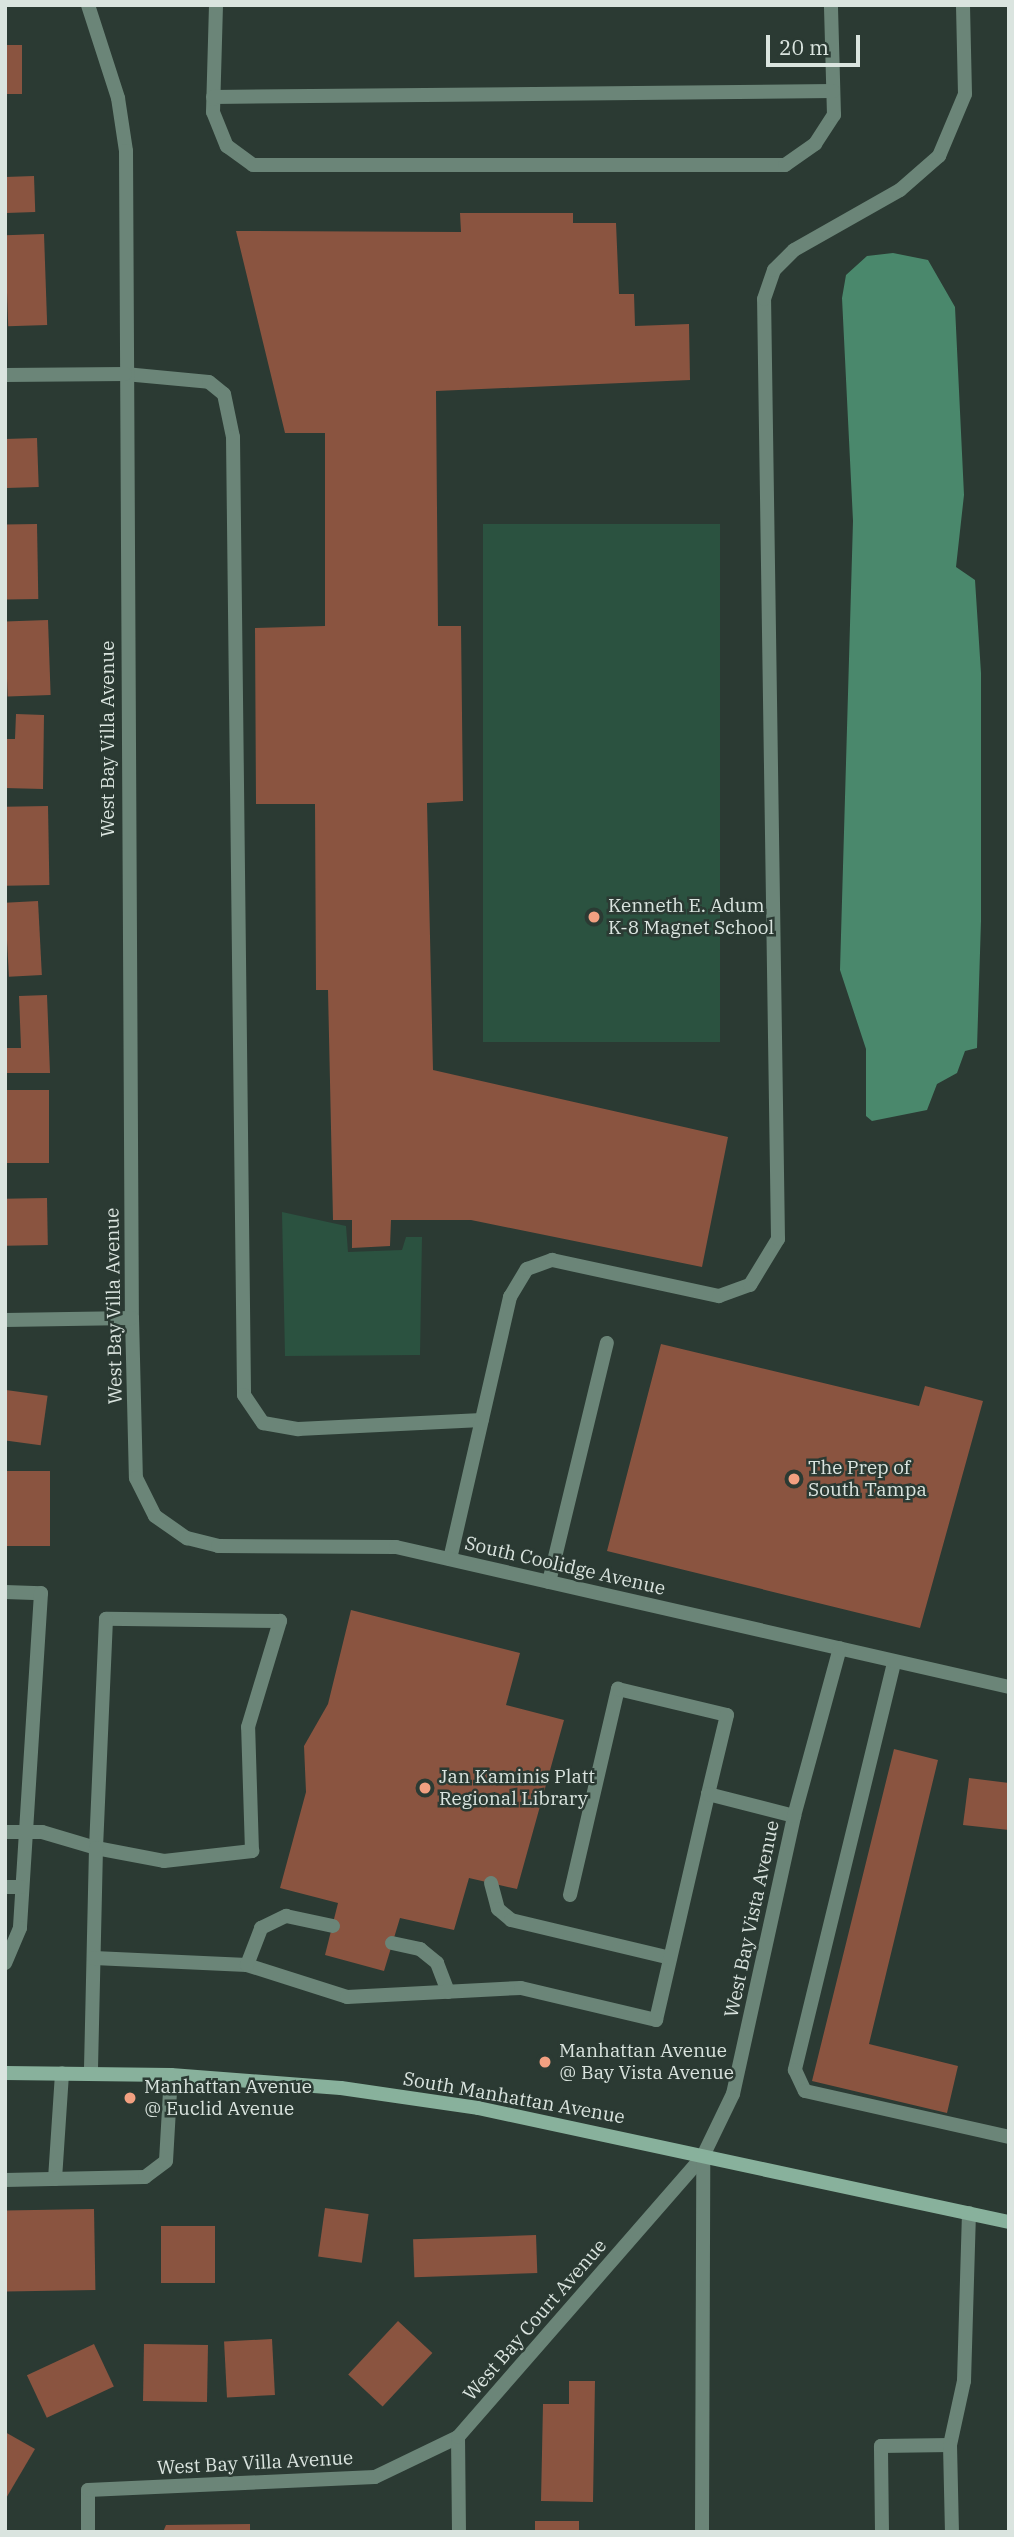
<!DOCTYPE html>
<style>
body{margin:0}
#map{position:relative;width:1014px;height:2537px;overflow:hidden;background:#2b3a33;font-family:"IBM Plex Serif",serif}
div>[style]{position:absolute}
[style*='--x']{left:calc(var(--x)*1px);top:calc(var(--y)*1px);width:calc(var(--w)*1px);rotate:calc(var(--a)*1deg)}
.green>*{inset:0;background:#2b5240;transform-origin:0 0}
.water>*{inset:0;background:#4a886c}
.building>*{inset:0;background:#8a5440;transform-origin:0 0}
.lane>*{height:14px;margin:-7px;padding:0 7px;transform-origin:7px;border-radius:7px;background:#6b8578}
.street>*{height:14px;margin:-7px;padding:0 7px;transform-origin:7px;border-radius:7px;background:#6b8578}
.secondary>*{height:14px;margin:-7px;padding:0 7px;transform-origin:7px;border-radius:7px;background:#88b19c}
.dots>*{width:19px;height:19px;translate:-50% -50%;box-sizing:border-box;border:4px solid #2b3a33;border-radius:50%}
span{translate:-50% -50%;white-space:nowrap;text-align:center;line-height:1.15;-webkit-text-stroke:5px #2b3a33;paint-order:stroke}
.street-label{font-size:19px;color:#dae4df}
.poi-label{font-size:19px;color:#dae4df}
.left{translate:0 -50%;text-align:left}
.frame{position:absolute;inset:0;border:7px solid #dae4df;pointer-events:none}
.scale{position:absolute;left:766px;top:35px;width:94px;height:32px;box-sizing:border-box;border:4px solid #dae4df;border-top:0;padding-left:9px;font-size:21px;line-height:24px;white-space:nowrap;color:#dae4df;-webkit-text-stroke:5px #2b3a33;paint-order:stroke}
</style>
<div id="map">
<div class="green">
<i style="left:720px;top:524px;width:518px;height:237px;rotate:90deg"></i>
<i style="clip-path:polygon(282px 1212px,346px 1226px,348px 1252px,402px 1250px,406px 1237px,422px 1237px,420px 1355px,285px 1356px)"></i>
</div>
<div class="water">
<i style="clip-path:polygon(893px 253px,928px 260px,955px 307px,964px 495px,956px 567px,975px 580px,981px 673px,981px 921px,977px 1048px,965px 1051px,957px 1073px,937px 1084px,927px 1110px,872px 1121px,866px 1116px,866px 1049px,840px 970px,853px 521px,842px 298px,846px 275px,867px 256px)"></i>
</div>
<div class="building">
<i style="left:5px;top:45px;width:17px;height:49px"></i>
<i style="left:34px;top:176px;width:36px;height:29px;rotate:88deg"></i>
<i style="clip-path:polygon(460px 213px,573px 213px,573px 223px,616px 223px,619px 294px,634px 294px,635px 326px,689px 324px,690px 380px,436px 391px,438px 626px,461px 626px,463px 801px,427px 803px,433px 1070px,728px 1137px,702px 1267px,471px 1220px,391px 1220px,390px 1246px,352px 1248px,352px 1220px,333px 1220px,328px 990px,316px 990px,315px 804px,256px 804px,255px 628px,325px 626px,325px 433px,285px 433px,236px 231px,461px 232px)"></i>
<i style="left:44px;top:234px;width:91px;height:39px;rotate:88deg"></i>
<i style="left:37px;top:438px;width:49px;height:32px;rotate:88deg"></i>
<i style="left:37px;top:524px;width:75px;height:32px;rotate:89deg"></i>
<i style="left:48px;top:620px;width:75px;height:43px;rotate:88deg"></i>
<i style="clip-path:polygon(16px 714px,44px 715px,43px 789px,5px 788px,5px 739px,15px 739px)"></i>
<i style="left:48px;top:806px;width:79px;height:43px;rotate:89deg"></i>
<i style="left:38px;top:901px;width:74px;height:33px;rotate:87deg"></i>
<i style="clip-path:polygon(47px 995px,50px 1073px,5px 1073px,5px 1048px,21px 1048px,19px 996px)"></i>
<i style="left:5px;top:1090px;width:44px;height:73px"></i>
<i style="left:47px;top:1198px;width:47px;height:42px;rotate:89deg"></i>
<i style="clip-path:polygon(661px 1344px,919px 1406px,925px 1386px,983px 1401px,920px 1628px,607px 1551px)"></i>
<i style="left:6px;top:1390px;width:42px;height:50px;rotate:8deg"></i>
<i style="left:50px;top:1471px;width:75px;height:45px;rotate:90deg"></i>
<i style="clip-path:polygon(351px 1610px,520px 1653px,506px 1705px,564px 1720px,517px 1889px,469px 1878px,454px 1930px,400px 1918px,384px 1971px,325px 1955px,338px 1903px,280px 1888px,306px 1792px,304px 1746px,328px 1704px)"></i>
<i style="clip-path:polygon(894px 1749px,938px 1760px,869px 2044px,958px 2066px,947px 2113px,812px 2081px)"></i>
<i style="clip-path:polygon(969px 1778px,1009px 1783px,1009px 1830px,963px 1825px)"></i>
<i style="left:325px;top:2208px;width:44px;height:49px;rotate:8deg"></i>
<i style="left:94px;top:2209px;width:81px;height:89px;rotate:89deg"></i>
<i style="left:215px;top:2226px;width:57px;height:54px;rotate:90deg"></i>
<i style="left:536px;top:2235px;width:38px;height:123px;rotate:88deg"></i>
<i style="left:398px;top:2321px;width:47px;height:73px;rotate:43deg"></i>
<i style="left:272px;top:2339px;width:56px;height:48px;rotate:87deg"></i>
<i style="left:94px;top:2344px;width:47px;height:74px;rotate:65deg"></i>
<i style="left:144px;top:2344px;width:64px;height:57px;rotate:1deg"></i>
<i style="clip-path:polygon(569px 2381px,595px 2381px,593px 2502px,541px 2501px,543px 2404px,569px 2404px)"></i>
<i style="clip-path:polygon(5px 2432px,35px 2449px,5px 2500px)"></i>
<i style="left:579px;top:2521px;width:11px;height:44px;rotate:90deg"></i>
<i style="clip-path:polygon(250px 2524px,250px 2532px,163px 2532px,166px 2525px)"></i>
</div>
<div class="lane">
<i style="--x:216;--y:5;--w:107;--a:91.6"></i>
<i style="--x:213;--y:112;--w:37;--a:68"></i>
<i style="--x:227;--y:146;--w:32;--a:36"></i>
<i style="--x:253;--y:165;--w:532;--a:0"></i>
<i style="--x:785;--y:165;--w:37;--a:-35"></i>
<i style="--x:815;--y:144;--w:35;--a:-57"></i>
<i style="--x:834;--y:115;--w:110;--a:-91.6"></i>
<i style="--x:213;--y:97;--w:620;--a:-0.55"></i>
<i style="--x:125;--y:374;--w:84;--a:5.4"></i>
<i style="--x:209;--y:382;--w:19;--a:39"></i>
<i style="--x:224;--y:394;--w:44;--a:78.2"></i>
<i style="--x:233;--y:437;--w:958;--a:89.34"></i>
<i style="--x:244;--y:1395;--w:34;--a:56"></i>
<i style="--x:263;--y:1423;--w:36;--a:10"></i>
<i style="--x:298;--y:1429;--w:184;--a:-2.8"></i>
<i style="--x:450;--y:1559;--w:269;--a:-77.1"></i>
<i style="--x:510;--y:1297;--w:33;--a:-59"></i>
<i style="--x:527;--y:1269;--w:27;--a:-20"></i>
<i style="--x:552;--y:1260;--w:171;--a:12.2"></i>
<i style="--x:719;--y:1296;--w:33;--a:-20"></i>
<i style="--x:750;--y:1285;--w:54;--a:-58.7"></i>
<i style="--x:778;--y:1239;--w:940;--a:-90.85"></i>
<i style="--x:764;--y:299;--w:31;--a:-71"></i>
<i style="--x:774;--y:270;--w:28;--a:-45"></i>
<i style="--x:794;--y:250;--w:122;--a:-29.5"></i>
<i style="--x:900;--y:190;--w:52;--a:-41.1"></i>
<i style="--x:939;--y:156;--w:67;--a:-67.2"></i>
<i style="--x:965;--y:94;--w:89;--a:-91.3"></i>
<i style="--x:549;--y:1582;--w:246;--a:-76.4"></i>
<i style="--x:5;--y:1592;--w:36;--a:2"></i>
<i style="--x:41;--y:1593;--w:336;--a:93.6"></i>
<i style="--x:20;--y:1928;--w:38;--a:113"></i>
<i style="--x:894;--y:1663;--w:419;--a:103.7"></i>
<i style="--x:795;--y:2070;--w:23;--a:65"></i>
<i style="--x:805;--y:2091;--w:209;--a:12.7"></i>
<i style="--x:5;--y:1832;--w:37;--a:0"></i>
<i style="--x:42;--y:1832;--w:56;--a:16.5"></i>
<i style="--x:96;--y:1848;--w:69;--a:10.8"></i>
<i style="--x:164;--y:1861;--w:89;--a:-6.5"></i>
<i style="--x:252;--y:1851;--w:124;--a:-91.8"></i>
<i style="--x:248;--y:1727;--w:111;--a:-73.2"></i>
<i style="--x:280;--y:1621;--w:174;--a:-179.3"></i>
<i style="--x:106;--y:1619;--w:229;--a:92.5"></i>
<i style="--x:96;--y:1848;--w:225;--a:91.3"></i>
<i style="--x:491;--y:1883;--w:27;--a:75"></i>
<i style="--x:498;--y:1909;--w:17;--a:40"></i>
<i style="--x:511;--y:1920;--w:163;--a:13.4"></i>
<i style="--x:5;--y:1887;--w:16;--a:0"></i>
<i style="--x:570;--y:1895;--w:212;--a:-76.9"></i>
<i style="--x:618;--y:1689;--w:112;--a:13.4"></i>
<i style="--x:727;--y:1715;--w:81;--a:103.5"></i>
<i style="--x:392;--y:1943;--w:29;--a:12"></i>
<i style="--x:420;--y:1949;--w:22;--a:39"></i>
<i style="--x:437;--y:1963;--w:31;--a:69"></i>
<i style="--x:94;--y:1958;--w:153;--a:2.6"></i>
<i style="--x:247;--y:1965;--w:105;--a:17.7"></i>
<i style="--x:347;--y:1997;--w:174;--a:-3"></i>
<i style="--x:521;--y:1988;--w:139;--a:13.3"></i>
<i style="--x:656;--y:2020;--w:232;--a:-77"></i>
<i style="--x:708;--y:1794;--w:89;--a:14.3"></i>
<i style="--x:247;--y:1965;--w:40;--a:-69"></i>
<i style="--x:261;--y:1928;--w:28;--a:-26"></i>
<i style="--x:286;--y:1916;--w:48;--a:12"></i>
<i style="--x:55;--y:2179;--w:106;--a:-86.2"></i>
<i style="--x:5;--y:2180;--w:140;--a:-1.2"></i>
<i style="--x:145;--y:2177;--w:26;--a:-37"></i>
<i style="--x:166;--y:2161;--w:86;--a:-86.7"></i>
<i style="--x:950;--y:2445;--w:66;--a:-77.7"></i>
<i style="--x:964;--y:2381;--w:168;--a:-88.3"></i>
<i style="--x:882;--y:2532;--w:86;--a:-90.7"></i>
<i style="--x:881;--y:2446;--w:69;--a:-0.8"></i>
<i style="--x:950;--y:2445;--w:87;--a:88.7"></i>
</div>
<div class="street">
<i style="--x:88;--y:5;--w:98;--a:72.1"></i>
<i style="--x:118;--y:98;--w:54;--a:81.4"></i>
<i style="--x:126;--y:151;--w:1167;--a:89.71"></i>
<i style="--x:132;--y:1318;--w:160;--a:88.6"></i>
<i style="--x:136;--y:1478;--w:42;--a:63.4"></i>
<i style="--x:155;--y:1516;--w:39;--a:35"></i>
<i style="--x:187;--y:1538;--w:32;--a:14"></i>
<i style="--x:218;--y:1546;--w:178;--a:0.3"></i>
<i style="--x:396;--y:1547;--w:629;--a:12.86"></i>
<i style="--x:5;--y:375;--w:120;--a:-0.5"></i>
<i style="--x:5;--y:1320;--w:127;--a:-0.9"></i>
<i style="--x:88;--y:2532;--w:42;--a:-90"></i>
<i style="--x:88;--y:2490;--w:287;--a:-2.6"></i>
<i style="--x:375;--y:2477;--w:92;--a:-25.7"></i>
<i style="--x:459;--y:2532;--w:95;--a:-90.6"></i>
<i style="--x:458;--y:2437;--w:373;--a:-48.9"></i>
<i style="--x:702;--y:2532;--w:376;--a:-89.8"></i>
<i style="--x:703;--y:2156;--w:69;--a:-64.2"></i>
<i style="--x:733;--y:2094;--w:285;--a:-77.6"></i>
<i style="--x:794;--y:1816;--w:174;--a:-74.7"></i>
</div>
<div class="secondary">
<i style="--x:5;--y:2073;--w:166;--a:0.7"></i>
<i style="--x:171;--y:2075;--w:170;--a:4.4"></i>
<i style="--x:341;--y:2088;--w:138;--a:8.3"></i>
<i style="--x:478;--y:2108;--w:543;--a:12.12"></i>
</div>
<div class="dots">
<i style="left:594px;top:917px;background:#f2a081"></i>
<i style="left:794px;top:1479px;background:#f2a081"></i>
<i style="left:425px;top:1788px;background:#f2a081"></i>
<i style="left:545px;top:2062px;background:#f2a081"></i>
<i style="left:130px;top:2098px;background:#f2a081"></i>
</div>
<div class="street-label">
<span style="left:108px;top:739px;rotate:-90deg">West Bay Villa Avenue</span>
<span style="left:114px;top:1306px;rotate:-91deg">West Bay Villa Avenue</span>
<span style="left:565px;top:1566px;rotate:13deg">South Coolidge Avenue</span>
<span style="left:752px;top:1919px;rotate:-78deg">West Bay Vista Avenue</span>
<span style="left:514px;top:2098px;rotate:10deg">South Manhattan Avenue</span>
<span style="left:535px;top:2320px;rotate:-49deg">West Bay Court Avenue</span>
<span style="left:255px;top:2463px;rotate:-3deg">West Bay Villa Avenue</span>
</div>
<div class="poi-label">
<span class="left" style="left:608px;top:917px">Kenneth E. Adum<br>K-8 Magnet School</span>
<span class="left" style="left:808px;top:1479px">The Prep of<br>South Tampa</span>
<span class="left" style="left:439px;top:1788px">Jan Kaminis Platt<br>Regional Library</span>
<span class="left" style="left:559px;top:2062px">Manhattan Avenue<br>@ Bay Vista Avenue</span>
<span class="left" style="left:144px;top:2098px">Manhattan Avenue<br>@ Euclid Avenue</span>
</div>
<div class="frame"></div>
<div class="scale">20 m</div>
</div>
